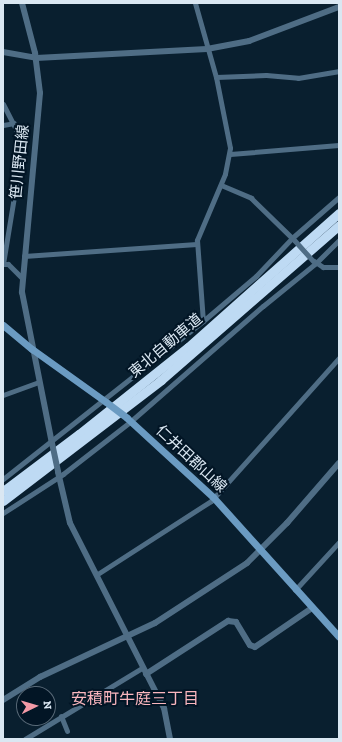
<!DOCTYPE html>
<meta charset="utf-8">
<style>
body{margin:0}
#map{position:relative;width:342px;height:742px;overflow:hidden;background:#091f2f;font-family:"Zilla Slab","Noto Sans JP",serif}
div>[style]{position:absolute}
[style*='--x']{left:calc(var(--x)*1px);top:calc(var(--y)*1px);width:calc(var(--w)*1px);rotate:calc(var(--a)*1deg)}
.minor>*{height:5px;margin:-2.5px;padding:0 2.5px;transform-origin:2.5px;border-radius:2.5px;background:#4f6d85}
.tertiary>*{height:6px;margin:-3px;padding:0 3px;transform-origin:3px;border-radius:3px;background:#4f6d85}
.secondary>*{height:7px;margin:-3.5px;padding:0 3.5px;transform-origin:3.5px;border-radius:3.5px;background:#6b9bc2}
.motorway>*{height:9px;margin:-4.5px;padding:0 4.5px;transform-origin:4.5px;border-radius:4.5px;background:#bedaf3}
.minor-bridge>*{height:5px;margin:-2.5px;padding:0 2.5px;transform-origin:2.5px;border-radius:2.5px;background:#4f6d85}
.tertiary-bridge>*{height:6px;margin:-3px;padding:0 3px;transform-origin:3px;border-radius:3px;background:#4f6d85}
.secondary-bridge>*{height:7px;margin:-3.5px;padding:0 3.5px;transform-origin:3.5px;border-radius:3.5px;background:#6b9bc2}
span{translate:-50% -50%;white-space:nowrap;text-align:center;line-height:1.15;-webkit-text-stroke:4px #021525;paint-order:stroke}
.street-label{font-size:15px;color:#dae7f2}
.neighbourhood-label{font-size:16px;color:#fab6be}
.frame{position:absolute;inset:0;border:4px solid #dae7f2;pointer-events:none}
.north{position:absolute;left:16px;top:686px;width:40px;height:40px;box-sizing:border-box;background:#021525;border:1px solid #586977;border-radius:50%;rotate:85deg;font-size:11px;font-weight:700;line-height:16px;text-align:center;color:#dae7f2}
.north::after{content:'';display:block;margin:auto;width:14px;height:18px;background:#f39aa7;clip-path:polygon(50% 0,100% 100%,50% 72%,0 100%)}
</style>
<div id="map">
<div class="minor">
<i style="--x:195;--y:3;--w:77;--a:74.2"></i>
<i style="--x:216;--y:77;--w:72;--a:78.8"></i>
<i style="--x:230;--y:148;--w:26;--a:101"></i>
<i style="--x:225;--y:174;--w:72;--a:113"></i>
<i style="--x:197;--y:240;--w:81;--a:85.8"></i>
<i style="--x:216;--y:77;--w:50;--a:-2.3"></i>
<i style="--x:266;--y:75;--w:32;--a:5"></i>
<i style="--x:298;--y:78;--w:42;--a:-9.7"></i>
<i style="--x:3;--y:104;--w:28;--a:63"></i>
<i style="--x:16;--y:129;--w:31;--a:83"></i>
<i style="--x:20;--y:160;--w:105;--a:99.3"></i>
<i style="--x:3;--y:125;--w:11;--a:-10"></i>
<i style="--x:230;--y:154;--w:109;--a:-4.7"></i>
<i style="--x:221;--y:185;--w:33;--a:23"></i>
<i style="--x:251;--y:198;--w:60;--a:44.3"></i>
<i style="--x:24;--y:256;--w:173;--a:-4"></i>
<i style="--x:314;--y:261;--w:11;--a:34"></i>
<i style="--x:323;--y:267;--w:16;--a:0"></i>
<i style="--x:3;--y:264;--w:5;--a:0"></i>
<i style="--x:8;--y:264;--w:20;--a:45"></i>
<i style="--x:3;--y:395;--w:38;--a:-20"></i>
<i style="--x:3;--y:479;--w:255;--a:-38.3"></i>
<i style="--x:203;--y:321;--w:70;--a:-40.3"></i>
<i style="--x:256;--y:276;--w:52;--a:-46.5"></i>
<i style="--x:292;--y:238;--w:62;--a:-41.1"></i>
<i style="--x:3;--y:513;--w:72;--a:-33"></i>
<i style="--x:63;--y:474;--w:86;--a:-37.9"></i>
<i style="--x:131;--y:421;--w:175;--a:-41.1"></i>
<i style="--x:263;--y:306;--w:68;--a:-39.1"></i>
<i style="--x:316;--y:263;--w:33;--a:-45"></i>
<i style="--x:96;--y:575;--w:137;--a:-32.8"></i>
<i style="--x:211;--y:501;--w:192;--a:-48.2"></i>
<i style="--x:295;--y:590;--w:65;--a:-47.5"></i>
<i style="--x:61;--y:716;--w:16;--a:68"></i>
<i style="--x:25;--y:739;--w:137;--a:-31.3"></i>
</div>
<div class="tertiary">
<i style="--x:22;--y:3;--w:52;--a:75.4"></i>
<i style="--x:35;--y:53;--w:40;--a:82.9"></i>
<i style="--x:40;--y:93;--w:200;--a:95.2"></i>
<i style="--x:22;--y:292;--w:154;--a:78.8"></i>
<i style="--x:3;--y:52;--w:34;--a:10"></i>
<i style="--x:36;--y:58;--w:171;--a:-3"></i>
<i style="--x:207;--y:49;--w:43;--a:-10.8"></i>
<i style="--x:249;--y:41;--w:96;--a:-20.7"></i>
<i style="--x:58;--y:472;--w:52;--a:76.8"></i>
<i style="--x:70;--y:523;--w:208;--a:63.1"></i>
<i style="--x:164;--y:708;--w:32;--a:79"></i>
<i style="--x:146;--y:674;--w:98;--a:-32.9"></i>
<i style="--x:228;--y:621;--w:8;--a:7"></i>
<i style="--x:236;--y:622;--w:27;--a:59"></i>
<i style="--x:250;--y:645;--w:5;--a:22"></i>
<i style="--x:255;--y:647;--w:69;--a:-34.4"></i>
<i style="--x:3;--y:700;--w:44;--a:-31.9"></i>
<i style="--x:40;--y:677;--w:127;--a:-25.2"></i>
<i style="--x:155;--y:623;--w:110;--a:-33.1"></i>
<i style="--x:247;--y:563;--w:57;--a:-45"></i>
<i style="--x:287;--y:523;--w:79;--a:-49.1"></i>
</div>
<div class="secondary">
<i style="--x:3;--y:325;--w:38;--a:40"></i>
<i style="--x:32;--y:349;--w:91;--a:35.6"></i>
<i style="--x:127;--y:418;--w:117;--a:42.6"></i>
<i style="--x:213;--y:497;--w:188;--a:48"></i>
</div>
<div class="motorway">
<i style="--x:3;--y:491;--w:95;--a:-36.9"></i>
<i style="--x:79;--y:434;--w:139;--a:-38.6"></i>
<i style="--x:188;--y:347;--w:202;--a:-41.6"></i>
<i style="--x:3;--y:501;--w:199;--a:-37.4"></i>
<i style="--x:161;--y:380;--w:236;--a:-41"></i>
</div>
<div class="minor-bridge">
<i style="--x:295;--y:241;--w:27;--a:48"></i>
</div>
<div class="tertiary-bridge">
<i style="--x:52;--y:443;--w:30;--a:78"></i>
</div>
<div class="secondary-bridge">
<i style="--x:106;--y:402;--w:26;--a:37"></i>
</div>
<div class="street-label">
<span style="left:20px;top:162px;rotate:-84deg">笹川野田線</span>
<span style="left:166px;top:346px;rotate:-40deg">東北自動車道</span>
<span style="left:191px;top:459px;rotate:43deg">仁井田郡山線</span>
</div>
<div class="neighbourhood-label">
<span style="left:135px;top:699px">安積町牛庭三丁目</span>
</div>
<div class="frame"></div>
<div class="north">N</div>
</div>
